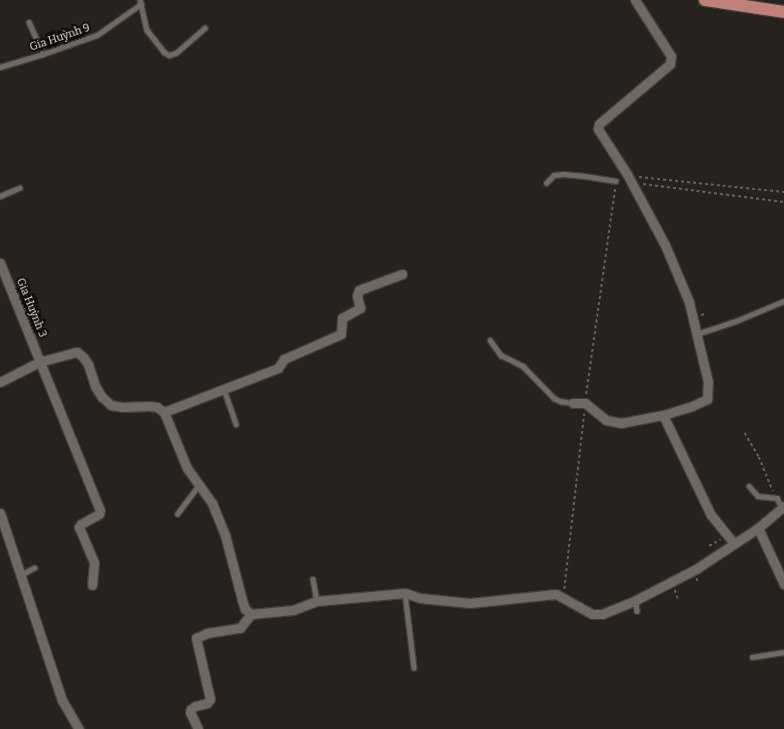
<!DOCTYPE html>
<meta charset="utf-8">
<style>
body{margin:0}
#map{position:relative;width:784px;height:729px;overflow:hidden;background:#28221e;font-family:Bitter,serif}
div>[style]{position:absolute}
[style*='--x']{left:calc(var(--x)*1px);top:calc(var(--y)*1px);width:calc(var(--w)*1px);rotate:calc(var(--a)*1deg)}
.path>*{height:1.5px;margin-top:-0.75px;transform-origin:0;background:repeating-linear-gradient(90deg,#66615d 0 3px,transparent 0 6px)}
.roads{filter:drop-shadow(1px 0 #423e3a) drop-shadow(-1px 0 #423e3a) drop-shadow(0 1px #423e3a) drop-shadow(0 -1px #423e3a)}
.lane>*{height:4.5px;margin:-2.25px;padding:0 2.25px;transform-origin:2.25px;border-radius:2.25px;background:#6f6863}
.street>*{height:9px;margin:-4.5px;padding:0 4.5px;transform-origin:4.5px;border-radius:4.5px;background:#6f6863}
.primary>*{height:12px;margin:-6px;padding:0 6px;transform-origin:6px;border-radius:6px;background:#bf817a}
span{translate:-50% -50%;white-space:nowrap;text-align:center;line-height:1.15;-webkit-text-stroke:4px #0f0c0a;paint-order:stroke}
.street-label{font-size:11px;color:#f1edea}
</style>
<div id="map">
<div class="path">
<i style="--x:639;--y:177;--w:146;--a:5.9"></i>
<i style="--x:643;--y:184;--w:142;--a:7.3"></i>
<i style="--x:701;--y:315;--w:4;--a:-14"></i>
<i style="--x:586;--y:394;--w:208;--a:-82"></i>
<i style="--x:745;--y:433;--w:28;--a:60"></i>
<i style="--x:759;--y:457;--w:37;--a:68"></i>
<i style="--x:709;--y:546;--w:13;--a:-29"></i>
<i style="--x:697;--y:578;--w:6;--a:81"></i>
<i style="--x:564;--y:589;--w:176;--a:-83.5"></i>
<i style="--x:675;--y:590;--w:9;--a:72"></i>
</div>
<div class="roads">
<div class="lane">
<i style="--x:140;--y:0;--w:31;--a:77"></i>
<i style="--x:147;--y:30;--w:28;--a:52"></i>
<i style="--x:164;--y:52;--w:6;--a:31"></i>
<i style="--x:169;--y:55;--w:7;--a:-16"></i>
<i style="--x:176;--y:53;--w:38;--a:-41"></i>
<i style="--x:29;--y:22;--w:35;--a:66"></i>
<i style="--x:0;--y:67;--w:45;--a:-16.8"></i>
<i style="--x:43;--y:54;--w:57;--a:-19.4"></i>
<i style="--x:97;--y:35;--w:54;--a:-35.2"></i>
<i style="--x:546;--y:183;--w:11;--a:-45"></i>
<i style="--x:554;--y:175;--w:9;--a:-6"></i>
<i style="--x:563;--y:174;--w:22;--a:5"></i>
<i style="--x:585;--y:176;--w:31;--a:9"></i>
<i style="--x:0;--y:196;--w:21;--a:-23"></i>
<i style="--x:697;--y:334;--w:41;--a:-18.4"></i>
<i style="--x:736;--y:321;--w:52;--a:-22.6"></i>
<i style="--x:490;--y:340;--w:19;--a:54"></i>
<i style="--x:501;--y:355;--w:25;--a:27"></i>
<i style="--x:523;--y:366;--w:45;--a:45.9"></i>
<i style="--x:554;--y:398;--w:7;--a:27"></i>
<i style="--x:560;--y:401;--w:13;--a:9"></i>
<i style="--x:224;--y:389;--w:37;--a:71"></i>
<i style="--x:749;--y:486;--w:13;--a:48"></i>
<i style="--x:758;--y:496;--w:19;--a:6"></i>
<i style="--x:777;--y:498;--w:11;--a:63"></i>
<i style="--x:177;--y:514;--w:35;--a:-53"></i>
<i style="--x:20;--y:575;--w:16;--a:-27"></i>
<i style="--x:313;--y:579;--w:22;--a:80"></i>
<i style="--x:405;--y:593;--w:75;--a:83.1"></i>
<i style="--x:636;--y:600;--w:11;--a:85"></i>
<i style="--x:752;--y:657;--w:32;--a:-9"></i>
</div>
<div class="street">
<i style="--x:0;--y:263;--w:266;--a:68"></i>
<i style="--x:100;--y:510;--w:4;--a:104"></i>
<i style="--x:99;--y:514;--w:21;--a:151"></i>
<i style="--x:81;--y:524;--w:4;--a:124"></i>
<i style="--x:79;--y:527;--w:39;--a:67"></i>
<i style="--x:94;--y:563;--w:22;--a:95"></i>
<i style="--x:0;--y:382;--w:44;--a:-27.1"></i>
<i style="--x:39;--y:362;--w:39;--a:-15"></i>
<i style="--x:77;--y:352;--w:8;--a:40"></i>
<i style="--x:83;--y:357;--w:9;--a:54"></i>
<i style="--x:88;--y:364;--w:23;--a:72"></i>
<i style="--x:95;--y:386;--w:13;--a:58"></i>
<i style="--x:102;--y:397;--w:12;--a:42"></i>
<i style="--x:111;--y:405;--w:11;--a:10"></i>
<i style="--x:122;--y:407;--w:27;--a:-2"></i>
<i style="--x:149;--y:406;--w:8;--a:7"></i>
<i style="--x:157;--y:407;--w:9;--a:36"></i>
<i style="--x:164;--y:412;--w:61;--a:67.7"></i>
<i style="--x:187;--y:468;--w:43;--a:54.5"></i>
<i style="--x:212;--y:503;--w:35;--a:68"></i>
<i style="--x:225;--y:535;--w:67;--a:75.3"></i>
<i style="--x:242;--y:600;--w:9;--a:72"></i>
<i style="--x:245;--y:609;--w:8;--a:40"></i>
<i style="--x:251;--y:614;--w:42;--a:-5.4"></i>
<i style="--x:293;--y:610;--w:26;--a:-21"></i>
<i style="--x:317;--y:601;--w:88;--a:-5.2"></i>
<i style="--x:405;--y:593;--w:16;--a:18"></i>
<i style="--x:420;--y:598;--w:50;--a:5.7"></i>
<i style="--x:470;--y:603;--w:86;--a:-6"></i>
<i style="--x:556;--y:594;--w:41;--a:29.1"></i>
<i style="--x:592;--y:614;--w:10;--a:0"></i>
<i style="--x:602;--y:614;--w:37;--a:-22"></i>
<i style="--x:636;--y:600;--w:68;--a:-27.3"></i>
<i style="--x:696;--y:569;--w:74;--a:-33.5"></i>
<i style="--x:758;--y:528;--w:34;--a:-40"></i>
<i style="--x:573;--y:403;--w:12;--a:0"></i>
<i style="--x:585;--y:403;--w:27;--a:39"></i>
<i style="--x:606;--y:420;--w:15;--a:11"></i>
<i style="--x:621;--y:423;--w:43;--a:-10.8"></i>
<i style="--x:663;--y:415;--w:30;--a:-17"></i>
<i style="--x:692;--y:406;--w:17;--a:-25"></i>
<i style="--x:707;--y:399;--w:17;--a:-87"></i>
<i style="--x:708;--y:382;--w:82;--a:-103.4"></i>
<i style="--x:689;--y:302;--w:62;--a:-112.8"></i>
<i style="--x:665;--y:245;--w:81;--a:-118.2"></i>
<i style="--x:627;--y:174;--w:54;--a:-122.8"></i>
<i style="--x:598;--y:129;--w:5;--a:-79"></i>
<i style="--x:599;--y:124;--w:93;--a:-40.2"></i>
<i style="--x:670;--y:64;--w:8;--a:-83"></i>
<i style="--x:671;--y:56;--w:67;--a:-122.7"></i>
<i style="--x:164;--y:412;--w:122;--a:-21.1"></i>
<i style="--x:278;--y:368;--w:11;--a:-56"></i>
<i style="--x:284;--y:359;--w:62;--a:-23.7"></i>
<i style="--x:341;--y:334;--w:16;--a:-86"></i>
<i style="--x:342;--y:318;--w:21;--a:-29"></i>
<i style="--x:360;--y:308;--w:12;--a:-104"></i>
<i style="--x:357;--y:296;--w:6;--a:-72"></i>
<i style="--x:359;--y:290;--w:46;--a:-20.4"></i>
<i style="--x:663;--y:415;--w:111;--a:64.4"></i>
<i style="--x:711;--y:515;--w:36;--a:51"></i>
<i style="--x:0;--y:513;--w:197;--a:71.7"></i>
<i style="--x:62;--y:700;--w:34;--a:60"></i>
<i style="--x:758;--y:528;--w:62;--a:65.1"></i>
<i style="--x:198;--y:729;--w:19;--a:-115"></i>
<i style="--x:190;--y:712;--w:3;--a:-72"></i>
<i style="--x:191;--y:709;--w:5;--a:-37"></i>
<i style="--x:195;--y:706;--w:12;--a:-14"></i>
<i style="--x:207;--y:703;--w:5;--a:-53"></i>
<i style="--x:210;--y:699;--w:63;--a:-102.9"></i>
<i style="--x:196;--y:638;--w:12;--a:-24"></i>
<i style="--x:207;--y:633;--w:33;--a:-9"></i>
<i style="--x:240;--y:628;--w:18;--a:-52"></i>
</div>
<div class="primary">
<i style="--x:705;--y:0;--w:80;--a:8.6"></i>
</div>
</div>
<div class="street-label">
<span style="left:60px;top:38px;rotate:-19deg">Gia Huỳnh 9</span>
<span style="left:31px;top:308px;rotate:68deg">Gia Huỳnh 3</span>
</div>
</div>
